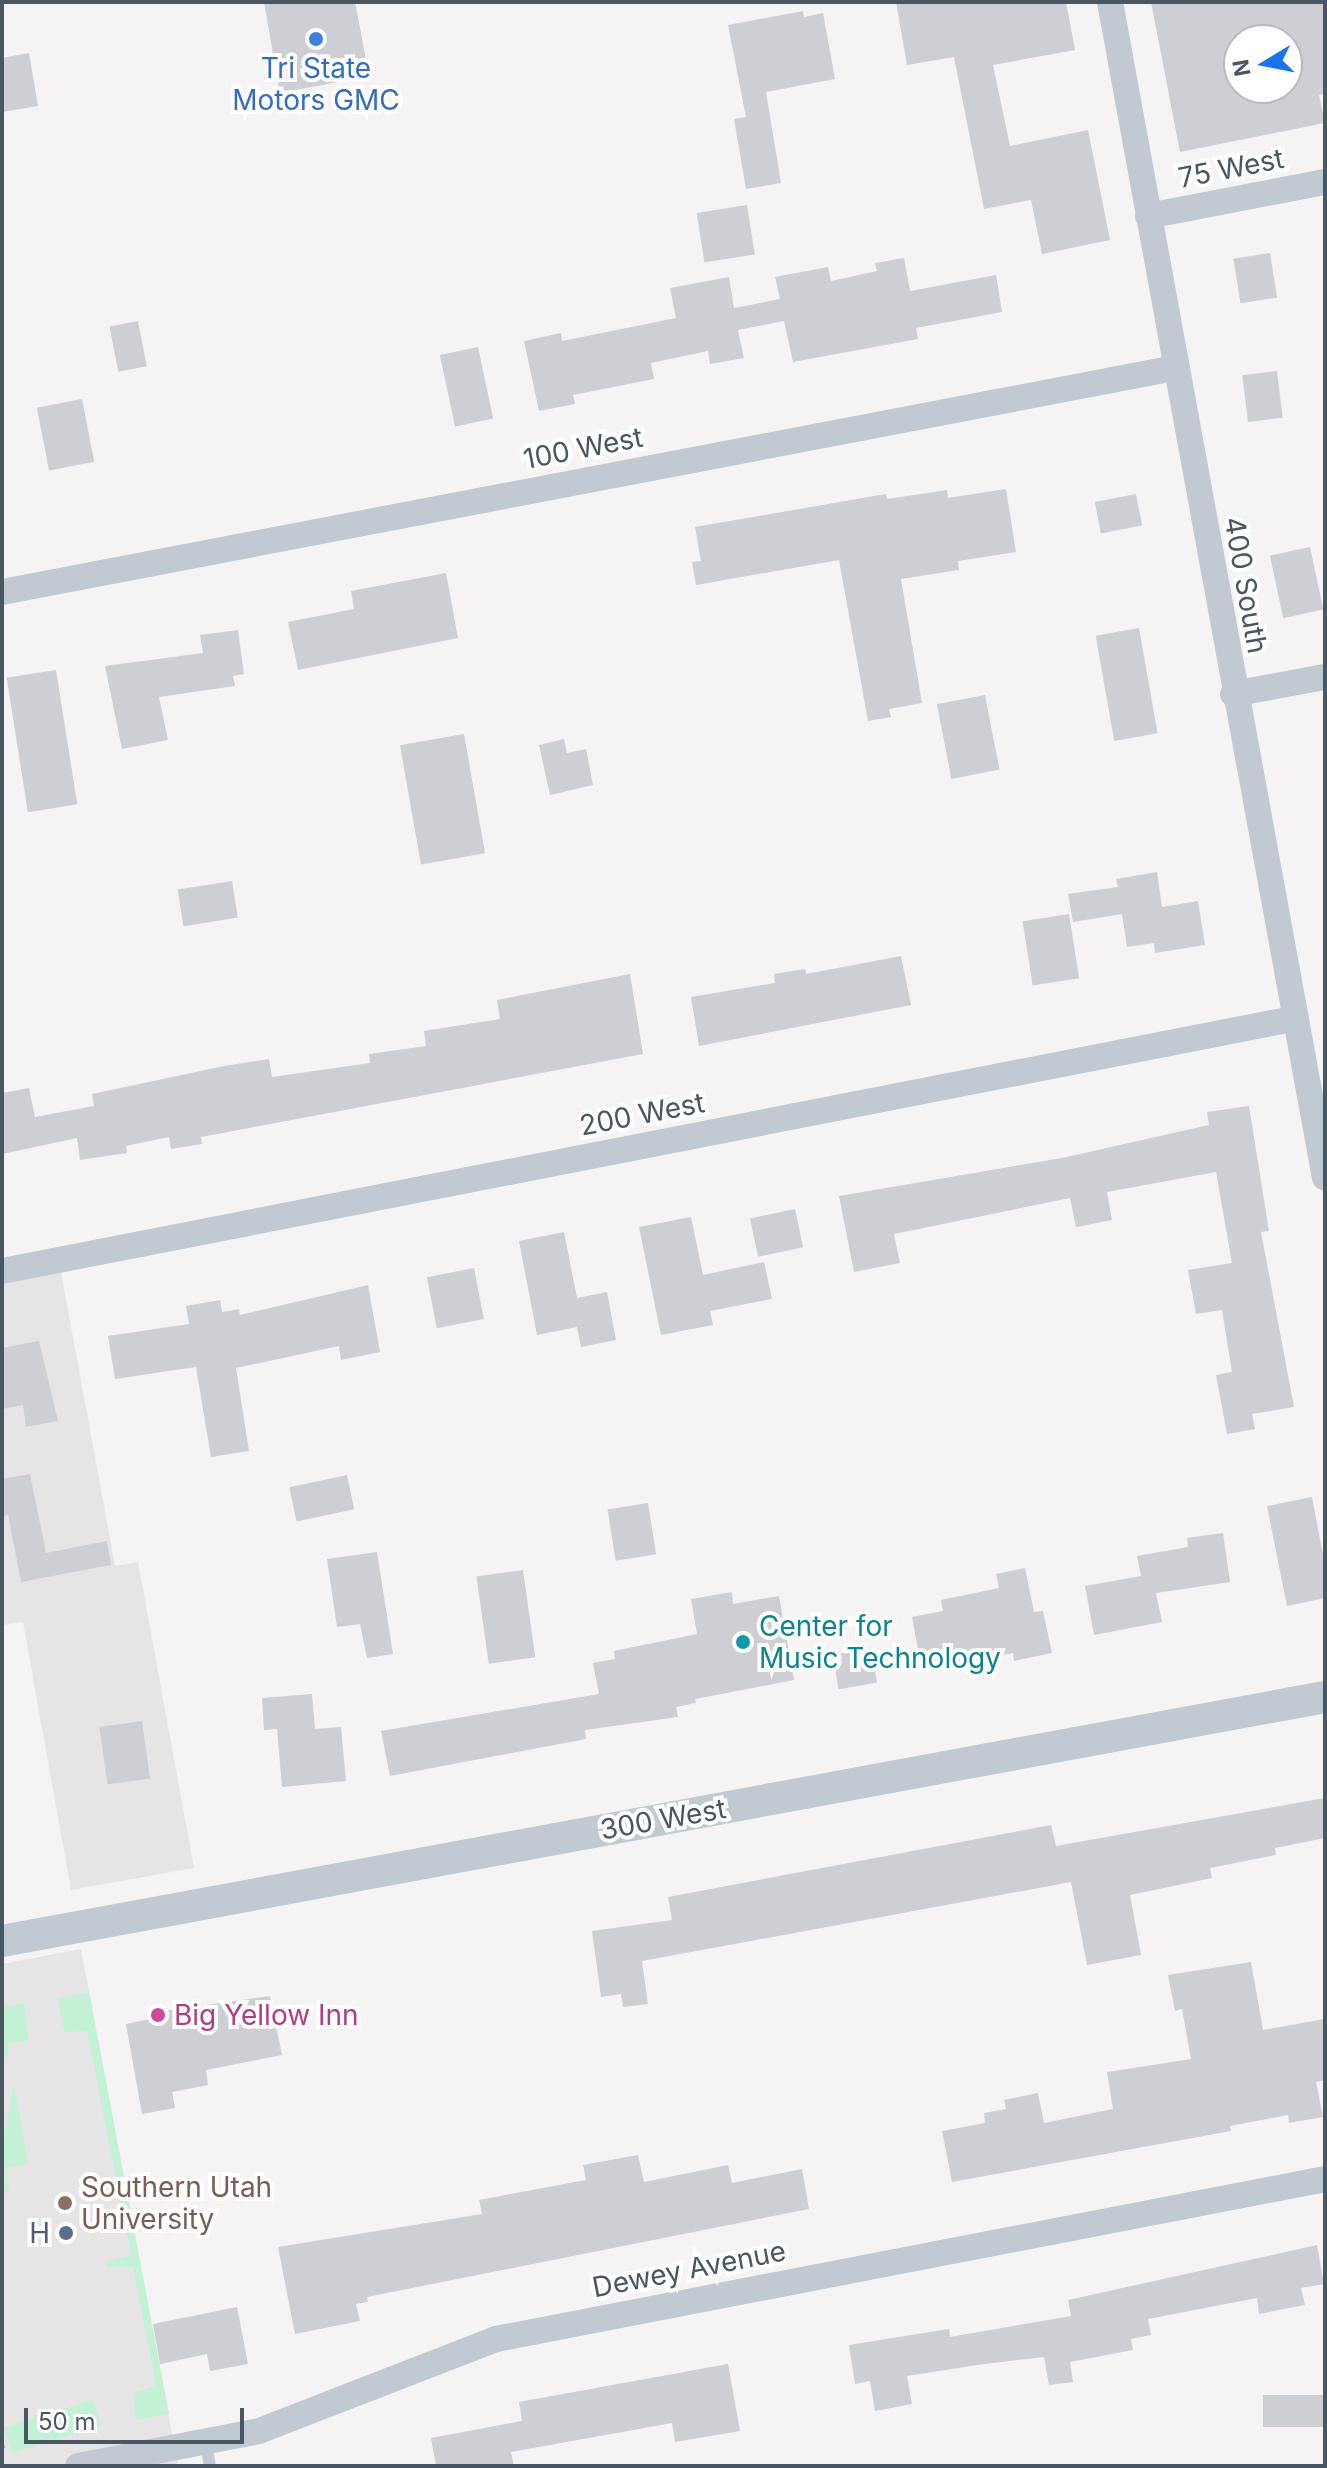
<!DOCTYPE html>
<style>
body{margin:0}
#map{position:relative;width:1327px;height:2468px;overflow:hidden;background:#f5f3f3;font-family:Inter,sans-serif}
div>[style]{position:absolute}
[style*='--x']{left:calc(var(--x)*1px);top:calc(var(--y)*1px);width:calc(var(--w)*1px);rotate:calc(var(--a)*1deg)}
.education>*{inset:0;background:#e6e4e5}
.green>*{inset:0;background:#c3f1d5;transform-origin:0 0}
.building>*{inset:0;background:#cdcfd5;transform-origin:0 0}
.path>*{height:5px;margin-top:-2.5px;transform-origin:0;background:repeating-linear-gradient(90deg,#7ad0a6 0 6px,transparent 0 10px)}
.service>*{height:12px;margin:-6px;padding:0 6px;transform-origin:6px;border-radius:6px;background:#c1cad2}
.minor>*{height:26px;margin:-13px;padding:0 13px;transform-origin:13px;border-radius:13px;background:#c1cad2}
.tertiary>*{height:32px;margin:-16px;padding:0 16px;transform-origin:16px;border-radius:16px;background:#c1cad2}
.dots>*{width:22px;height:22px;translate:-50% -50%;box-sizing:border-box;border:4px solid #fff;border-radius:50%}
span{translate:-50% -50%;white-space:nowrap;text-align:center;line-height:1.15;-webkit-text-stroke:8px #fff;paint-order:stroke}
.shop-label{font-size:28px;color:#366cbe}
.street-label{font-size:28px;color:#4a5661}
.culture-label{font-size:28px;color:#0d838f}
.left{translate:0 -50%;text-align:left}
.hotel-label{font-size:28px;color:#b23c85}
.education-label{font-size:28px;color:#785e54}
.service-label{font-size:28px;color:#4e5e75}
.right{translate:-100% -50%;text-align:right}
.frame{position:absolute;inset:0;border:4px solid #4a5661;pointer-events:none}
.north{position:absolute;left:1223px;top:24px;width:80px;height:80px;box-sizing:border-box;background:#fff;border:2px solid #b7bbc0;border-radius:50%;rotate:260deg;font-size:22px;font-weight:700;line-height:32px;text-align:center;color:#4a5661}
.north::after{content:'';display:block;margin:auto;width:28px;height:36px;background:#1a73e8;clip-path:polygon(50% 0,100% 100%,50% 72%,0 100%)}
.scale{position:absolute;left:24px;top:2408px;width:220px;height:36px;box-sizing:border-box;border:4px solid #4a5661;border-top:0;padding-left:10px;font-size:24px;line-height:28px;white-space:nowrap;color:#4a5661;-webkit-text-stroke:6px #fff;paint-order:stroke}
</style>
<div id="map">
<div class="education">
<i style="clip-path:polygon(61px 1272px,115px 1566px,138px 1562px,194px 1868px,71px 1890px,23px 1622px,2px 1625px,2px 1283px)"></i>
<i style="clip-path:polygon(81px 1949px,178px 2466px,2px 2466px,2px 1964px)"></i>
</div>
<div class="green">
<i style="clip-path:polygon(89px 1992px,169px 2414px,136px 2420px,133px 2393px,156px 2386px,133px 2267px,106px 2267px,108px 2261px,131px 2255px,87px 2031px,64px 2032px,58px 1998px)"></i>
<i style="clip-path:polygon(24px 2003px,29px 2040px,7px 2044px,9px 2057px,2px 2056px,2px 2008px)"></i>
<i style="clip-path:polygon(14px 2085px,28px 2164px,5px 2168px,9px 2191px,2px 2193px,2px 2148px)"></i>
<i style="left:93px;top:2400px;width:27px;height:93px;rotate:73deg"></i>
</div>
<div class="building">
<i style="clip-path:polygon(264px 2px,355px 2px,369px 76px,280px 93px)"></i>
<i style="clip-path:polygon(896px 2px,1066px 2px,1075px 50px,993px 65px,1010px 146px,1088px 130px,1110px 240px,1042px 254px,1031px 200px,984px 209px,954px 57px,907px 65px)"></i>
<i style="clip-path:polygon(evenodd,1151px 2px,1325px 2px,1325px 94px,1319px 95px,1325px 123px,1180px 152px,1151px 2px,1239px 40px,1287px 40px,1287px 88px,1239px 88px,1239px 40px)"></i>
<i style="clip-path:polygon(803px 11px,804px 17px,823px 13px,835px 79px,766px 92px,781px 183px,746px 189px,734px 119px,746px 117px,728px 25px)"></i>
<i style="clip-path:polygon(29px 53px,38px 106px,2px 112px,2px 58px)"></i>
<i style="left:747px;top:205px;width:50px;height:51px;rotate:81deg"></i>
<i style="left:1270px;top:253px;width:45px;height:37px;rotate:81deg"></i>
<i style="clip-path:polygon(904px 258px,910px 291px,996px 275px,1002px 312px,916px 328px,918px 339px,793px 362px,784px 321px,738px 330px,744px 358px,710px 364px,708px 351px,651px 363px,654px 379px,573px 395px,575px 404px,539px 411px,524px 341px,561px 333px,562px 341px,676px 318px,670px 288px,729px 277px,734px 308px,780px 299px,775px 277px,828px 267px,831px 281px,877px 271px,875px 263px)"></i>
<i style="left:138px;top:321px;width:46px;height:29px;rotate:79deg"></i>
<i style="left:478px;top:347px;width:73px;height:39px;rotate:78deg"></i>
<i style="left:1277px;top:371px;width:47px;height:35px;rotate:83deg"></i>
<i style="left:82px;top:399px;width:64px;height:46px;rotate:79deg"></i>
<i style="clip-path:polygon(1006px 489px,1016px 552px,958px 561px,959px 570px,901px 579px,922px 703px,889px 709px,891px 717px,868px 721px,839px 560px,696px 585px,692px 562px,701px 561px,695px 527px,886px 494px,887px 499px,947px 490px,948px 498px)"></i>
<i style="left:1136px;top:494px;width:32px;height:42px;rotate:79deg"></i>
<i style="left:1310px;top:547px;width:64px;height:41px;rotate:78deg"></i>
<i style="clip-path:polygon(446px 573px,458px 638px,298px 670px,288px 622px,354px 609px,351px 591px)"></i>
<i style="left:1139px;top:628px;width:107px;height:44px;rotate:80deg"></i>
<i style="clip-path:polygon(238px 630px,244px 674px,233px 676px,235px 686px,159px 697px,168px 740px,122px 749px,105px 666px,203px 653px,200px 635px)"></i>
<i style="left:56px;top:670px;width:136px;height:50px;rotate:81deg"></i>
<i style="left:985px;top:695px;width:76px;height:49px;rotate:79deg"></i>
<i style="left:464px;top:734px;width:121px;height:65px;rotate:80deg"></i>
<i style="clip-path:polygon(564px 739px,567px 753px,586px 749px,593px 785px,550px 795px,539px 745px)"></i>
<i style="clip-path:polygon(1157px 872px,1162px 907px,1198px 901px,1205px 945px,1155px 953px,1154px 943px,1127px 947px,1122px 914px,1073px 922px,1068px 894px,1118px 887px,1116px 879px)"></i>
<i style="left:232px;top:881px;width:37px;height:55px;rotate:81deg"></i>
<i style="left:1069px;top:914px;width:65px;height:47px;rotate:81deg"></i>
<i style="clip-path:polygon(901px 956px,911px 1005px,699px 1046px,691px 997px,775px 983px,774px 974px,805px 969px,806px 974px)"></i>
<i style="clip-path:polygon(630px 974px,643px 1054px,201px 1137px,202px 1144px,171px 1149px,169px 1137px,126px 1146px,127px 1153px,80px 1160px,77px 1138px,2px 1154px,2px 1093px,29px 1088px,35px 1117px,94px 1106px,92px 1094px,224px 1066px,269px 1059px,272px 1077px,370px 1063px,369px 1054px,426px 1046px,424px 1031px,500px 1019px,497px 1000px)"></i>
<i style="clip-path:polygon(1249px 1106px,1269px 1231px,1261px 1232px,1294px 1407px,1252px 1414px,1255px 1429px,1227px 1434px,1216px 1375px,1232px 1372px,1222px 1310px,1196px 1314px,1188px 1270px,1232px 1263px,1216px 1172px,1107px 1192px,1112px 1220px,1076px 1227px,1070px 1198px,894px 1234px,900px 1263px,854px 1272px,839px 1196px,1062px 1158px,1209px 1125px,1207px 1112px)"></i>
<i style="left:795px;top:1209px;width:39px;height:46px;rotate:78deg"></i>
<i style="clip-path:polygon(691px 1217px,703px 1275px,764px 1262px,772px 1299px,710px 1311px,713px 1325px,661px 1335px,639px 1227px)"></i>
<i style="clip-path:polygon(564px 1232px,577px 1298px,607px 1292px,616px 1340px,581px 1347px,577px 1327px,537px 1335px,519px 1241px)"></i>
<i style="left:474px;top:1268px;width:52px;height:48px;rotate:79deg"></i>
<i style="clip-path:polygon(368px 1285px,380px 1352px,341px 1360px,339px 1346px,236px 1368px,249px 1451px,211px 1457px,196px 1367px,115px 1379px,108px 1336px,189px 1324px,186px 1306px,220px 1300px,222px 1312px,239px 1309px,240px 1315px)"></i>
<i style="clip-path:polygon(39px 1341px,58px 1421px,26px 1427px,23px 1405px,2px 1409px,2px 1348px)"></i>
<i style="clip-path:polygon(30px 1474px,46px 1553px,107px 1541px,111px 1565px,21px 1582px,8px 1515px,2px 1517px,2px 1479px)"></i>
<i style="left:347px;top:1475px;width:35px;height:59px;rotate:78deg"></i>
<i style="clip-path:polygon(1312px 1497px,1325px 1565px,1325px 1598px,1287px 1606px,1267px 1506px)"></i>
<i style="left:648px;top:1503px;width:52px;height:41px;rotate:81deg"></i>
<i style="clip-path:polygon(1223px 1533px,1230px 1582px,1156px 1593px,1162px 1622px,1094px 1635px,1085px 1586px,1141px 1576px,1137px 1556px,1188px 1547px,1187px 1538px)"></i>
<i style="clip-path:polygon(377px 1552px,393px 1654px,367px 1658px,360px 1624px,337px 1627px,327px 1559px)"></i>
<i style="clip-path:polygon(1025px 1568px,1034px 1612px,1043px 1611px,1052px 1653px,1014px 1661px,1013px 1653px,922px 1671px,912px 1617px,943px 1611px,941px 1600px,999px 1588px,996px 1574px)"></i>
<i style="left:523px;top:1570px;width:88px;height:47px;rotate:82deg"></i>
<i style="clip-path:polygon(732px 1592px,733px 1604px,779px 1596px,794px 1680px,695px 1699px,696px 1703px,676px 1707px,678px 1717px,585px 1730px,586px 1739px,390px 1776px,381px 1731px,599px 1694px,593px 1663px,615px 1659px,614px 1651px,697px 1634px,691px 1599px)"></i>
<i style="left:871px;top:1648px;width:35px;height:39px;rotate:80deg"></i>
<i style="clip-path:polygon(312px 1694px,315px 1729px,341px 1727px,346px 1781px,282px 1787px,277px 1729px,264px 1730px,262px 1698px)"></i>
<i style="left:142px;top:1721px;width:58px;height:43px;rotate:82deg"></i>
<i style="clip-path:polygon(1325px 1798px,1325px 1838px,1275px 1848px,1276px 1855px,1210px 1868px,1212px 1878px,1130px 1895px,1141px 1955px,1087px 1965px,1071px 1882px,642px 1961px,648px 2004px,623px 2007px,621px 1994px,601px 1997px,592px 1931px,672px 1920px,668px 1897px,1051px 1825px,1056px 1846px)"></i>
<i style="clip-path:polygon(1251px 1962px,1263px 2030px,1325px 2019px,1325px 2080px,1316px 2082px,1323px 2117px,1289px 2123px,1288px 2115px,1230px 2126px,1231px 2131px,952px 2182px,942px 2131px,985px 2123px,984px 2113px,1006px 2109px,1004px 2100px,1038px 2093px,1044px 2123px,1113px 2109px,1107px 2072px,1191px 2059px,1182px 2009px,1175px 2011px,1168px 1975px)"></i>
<i style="clip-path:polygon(270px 1996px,282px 2055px,206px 2070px,208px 2085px,172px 2092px,175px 2108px,142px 2114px,126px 2024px,150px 2019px,149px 2013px)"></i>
<i style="clip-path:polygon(638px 2155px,644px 2182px,728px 2165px,732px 2183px,802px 2169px,809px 2209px,367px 2297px,368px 2302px,356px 2304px,360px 2321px,295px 2334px,278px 2247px,482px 2214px,479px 2200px,586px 2180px,583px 2165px)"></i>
<i style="clip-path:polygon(1317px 2245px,1324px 2284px,1301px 2288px,1305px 2305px,1259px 2314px,1257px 2298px,1148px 2319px,1151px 2335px,1131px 2339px,1133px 2350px,1070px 2362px,1073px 2382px,1049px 2385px,1044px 2357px,977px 2365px,907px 2376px,912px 2404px,875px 2411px,870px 2381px,855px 2384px,849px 2345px,949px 2329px,950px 2337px,1071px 2316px,1068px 2300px)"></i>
<i style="clip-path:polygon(237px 2307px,248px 2364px,210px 2371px,207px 2354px,160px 2364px,153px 2324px)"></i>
<i style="clip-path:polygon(728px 2364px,740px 2431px,675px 2442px,672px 2423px,511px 2452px,514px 2466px,436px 2466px,431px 2438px,522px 2421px,519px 2402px)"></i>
<i style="left:1325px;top:2395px;width:32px;height:62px;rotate:90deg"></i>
</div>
<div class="path">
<i style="--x:2;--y:2445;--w:3;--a:72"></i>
</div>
<div class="service">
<i style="--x:206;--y:2442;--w:24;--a:81"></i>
</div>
<div class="minor">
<i style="--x:1110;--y:2;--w:1195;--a:79.64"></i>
<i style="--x:1148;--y:216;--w:180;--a:-10.9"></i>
<i style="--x:2;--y:592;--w:1194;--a:-10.81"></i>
<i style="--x:1233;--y:694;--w:94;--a:-10.5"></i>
<i style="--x:2;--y:1271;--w:1315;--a:-11.05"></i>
<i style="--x:78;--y:2466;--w:184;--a:-10.9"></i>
<i style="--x:259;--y:2431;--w:254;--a:-21.2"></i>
<i style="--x:496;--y:2339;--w:844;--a:-10.92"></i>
</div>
<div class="tertiary">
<i style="--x:2;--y:1941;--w:1345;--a:-10.45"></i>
</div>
<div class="dots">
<i style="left:316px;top:39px;background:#3f7fe0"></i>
<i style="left:743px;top:1642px;background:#0f9aa8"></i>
<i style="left:158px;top:2015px;background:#d1479c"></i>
<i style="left:65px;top:2203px;background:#8d6e63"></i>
<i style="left:66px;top:2233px;background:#5c6f8a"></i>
</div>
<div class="shop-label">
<span style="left:316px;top:84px">Tri State<br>Motors GMC</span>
</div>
<div class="street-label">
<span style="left:1231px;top:168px;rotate:-11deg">75 West</span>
<span style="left:583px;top:448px;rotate:-11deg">100 West</span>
<span style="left:1246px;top:585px;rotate:80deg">400 South</span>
<span style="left:642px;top:1114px;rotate:-11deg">200 West</span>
<span style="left:663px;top:1819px;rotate:-10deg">300 West</span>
<span style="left:689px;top:2269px;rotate:-11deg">Dewey Avenue</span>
</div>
<div class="culture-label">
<span class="left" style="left:759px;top:1642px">Center for<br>Music Technology</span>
</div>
<div class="hotel-label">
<span class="left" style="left:174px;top:2015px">Big Yellow Inn</span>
</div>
<div class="education-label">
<span class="left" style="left:81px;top:2203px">Southern Utah<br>University</span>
</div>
<div class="service-label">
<span class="right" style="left:50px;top:2233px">H</span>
</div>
<div class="frame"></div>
<div class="north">N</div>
<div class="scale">50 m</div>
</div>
